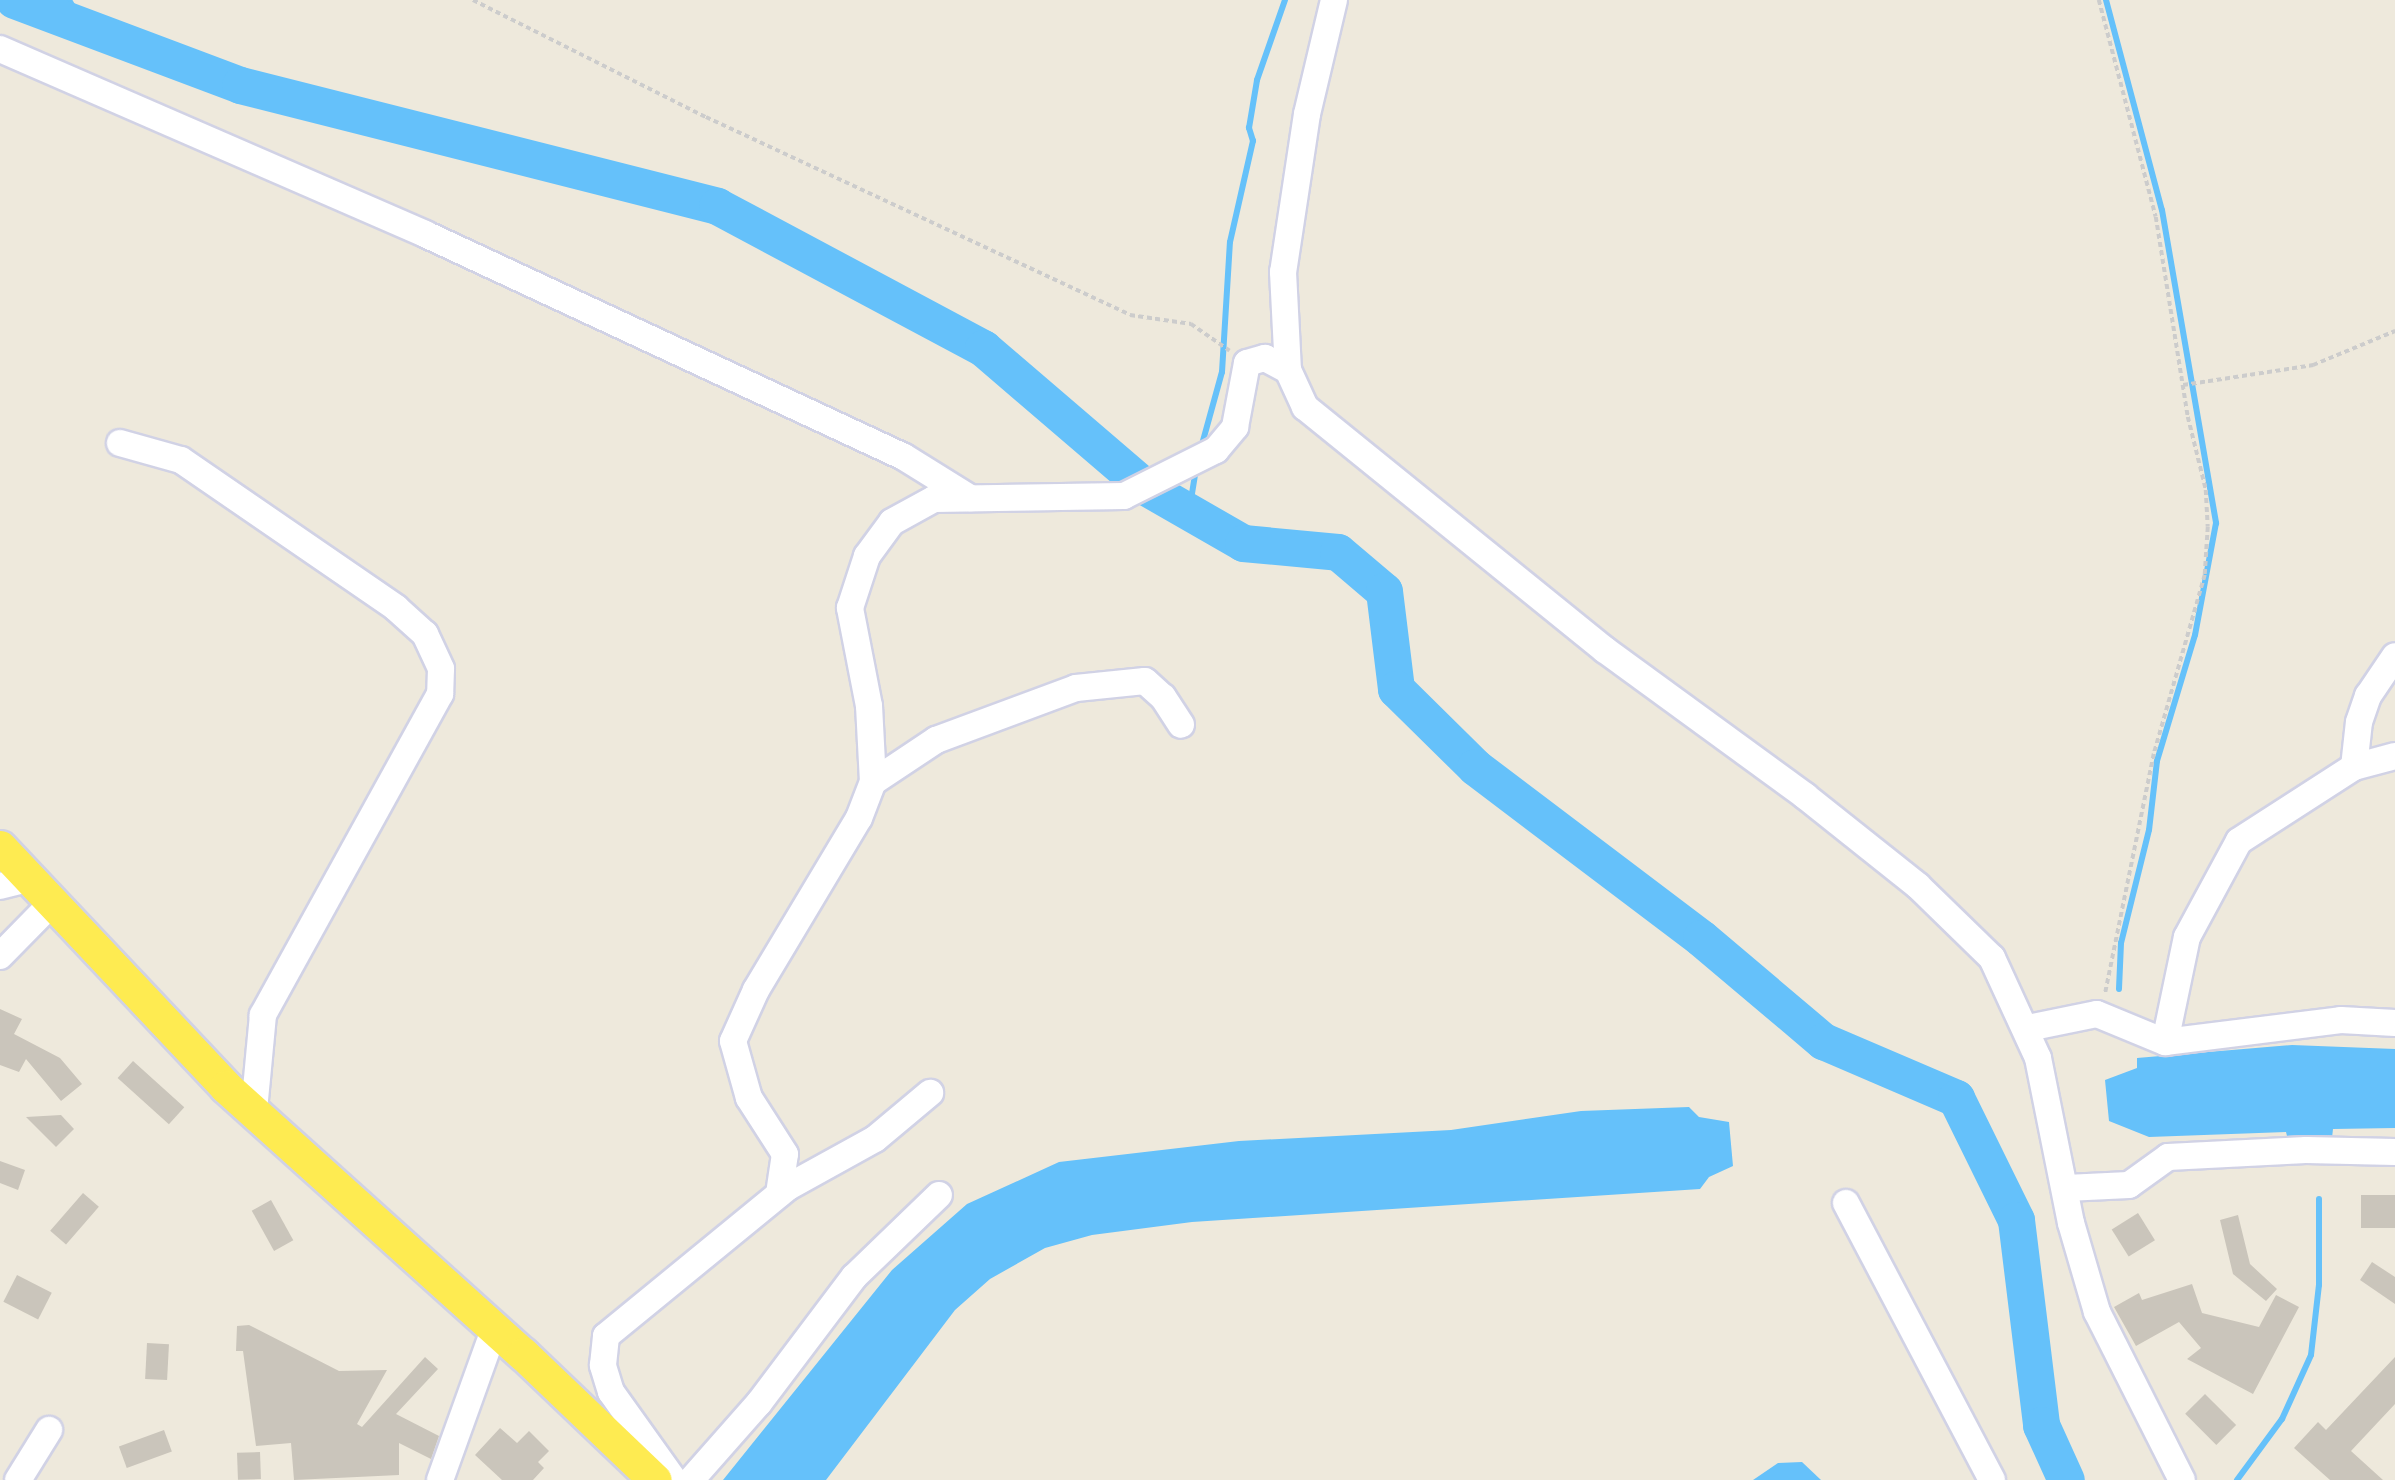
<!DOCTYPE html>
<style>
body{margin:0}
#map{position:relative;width:2395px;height:1480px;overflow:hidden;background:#eee9dc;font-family:Overpass,sans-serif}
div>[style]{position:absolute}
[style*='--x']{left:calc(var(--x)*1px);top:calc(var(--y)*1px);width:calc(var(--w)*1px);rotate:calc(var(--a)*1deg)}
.water>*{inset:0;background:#65c1fa}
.stream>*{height:6px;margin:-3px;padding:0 3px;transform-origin:3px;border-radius:3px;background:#65c1fa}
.river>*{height:37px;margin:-18.5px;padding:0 18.5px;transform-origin:18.5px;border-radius:18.5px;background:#65c1fa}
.building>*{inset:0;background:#cac5bb;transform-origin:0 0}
.path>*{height:3.5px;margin-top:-1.75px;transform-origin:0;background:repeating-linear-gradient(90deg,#ccc 0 5px,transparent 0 8.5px)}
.roads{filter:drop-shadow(2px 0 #d1d2e5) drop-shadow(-2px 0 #d1d2e5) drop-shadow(0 2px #d1d2e5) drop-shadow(0 -2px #d1d2e5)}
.minor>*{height:26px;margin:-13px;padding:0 13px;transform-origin:13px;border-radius:13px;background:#fff}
.major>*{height:33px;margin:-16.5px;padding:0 16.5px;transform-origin:16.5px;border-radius:16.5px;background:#feeb51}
span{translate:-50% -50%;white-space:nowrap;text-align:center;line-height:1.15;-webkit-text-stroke:7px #fff;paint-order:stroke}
</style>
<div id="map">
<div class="water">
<i style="clip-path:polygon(2292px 1045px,2395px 1049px,2395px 1128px,2333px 1129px,2332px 1138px,2288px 1140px,2286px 1132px,2149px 1137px,2109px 1121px,2105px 1080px,2137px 1068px,2137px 1058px)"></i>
<i style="clip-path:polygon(1689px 1107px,1699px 1117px,1729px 1122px,1733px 1166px,1709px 1177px,1700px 1189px,1192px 1222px,1092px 1235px,1045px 1248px,990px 1279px,955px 1310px,826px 1480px,723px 1480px,892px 1270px,967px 1204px,1059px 1162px,1239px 1141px,1451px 1130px,1581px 1111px)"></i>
<i style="clip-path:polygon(1802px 1462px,1821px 1480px,1753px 1480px,1778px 1463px)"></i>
</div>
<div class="stream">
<i style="--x:69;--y:0;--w:30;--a:60"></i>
<i style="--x:2106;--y:0;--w:217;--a:75.1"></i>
<i style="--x:2162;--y:210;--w:318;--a:80.2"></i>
<i style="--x:2216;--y:523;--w:114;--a:100.6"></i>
<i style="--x:2195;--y:635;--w:132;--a:106.8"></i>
<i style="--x:2157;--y:761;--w:69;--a:96.6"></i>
<i style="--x:2149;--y:830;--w:116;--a:103.9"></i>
<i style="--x:2121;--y:943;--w:46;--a:92.5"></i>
<i style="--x:1201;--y:448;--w:79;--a:-74.6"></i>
<i style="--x:1222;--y:372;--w:130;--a:-86.5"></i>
<i style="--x:1230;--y:242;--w:104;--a:-77.2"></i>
<i style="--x:1253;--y:141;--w:14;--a:-107"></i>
<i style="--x:1249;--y:128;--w:49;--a:-80.5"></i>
<i style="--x:1257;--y:80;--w:85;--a:-70.7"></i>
<i style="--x:1189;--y:512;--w:44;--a:-80.8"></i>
<i style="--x:2237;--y:1480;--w:76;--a:-53.6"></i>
<i style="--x:2282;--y:1419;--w:70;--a:-65.6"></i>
<i style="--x:2311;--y:1355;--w:70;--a:-83.5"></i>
<i style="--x:2319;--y:1285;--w:86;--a:-90"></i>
</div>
<div class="river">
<i style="--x:14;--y:0;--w:241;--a:20.6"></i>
<i style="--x:240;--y:85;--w:492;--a:14.2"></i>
<i style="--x:717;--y:206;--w:302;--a:28.1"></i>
<i style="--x:983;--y:348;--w:212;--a:40.6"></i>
<i style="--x:1144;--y:486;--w:114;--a:29.9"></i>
<i style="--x:1243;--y:543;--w:95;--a:5.4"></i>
<i style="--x:1338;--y:552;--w:60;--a:40.3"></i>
<i style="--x:1384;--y:591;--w:99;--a:83"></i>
<i style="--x:1396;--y:689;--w:111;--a:44.6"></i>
<i style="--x:1475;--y:767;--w:283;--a:37.1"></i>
<i style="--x:1701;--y:938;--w:160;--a:40.2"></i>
<i style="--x:1823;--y:1041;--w:145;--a:23.2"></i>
<i style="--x:1956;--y:1098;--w:136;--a:63.8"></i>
<i style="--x:2016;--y:1220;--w:207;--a:83"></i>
<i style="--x:2041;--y:1425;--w:60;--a:65.6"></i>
</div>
<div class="building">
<i style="clip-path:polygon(0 1009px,22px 1019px,14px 1034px,60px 1058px,82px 1084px,61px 1101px,26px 1059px,19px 1072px,0 1065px)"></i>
<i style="left:133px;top:1061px;width:69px;height:23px;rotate:42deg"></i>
<i style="clip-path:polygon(61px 1115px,74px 1129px,56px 1147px,26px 1117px)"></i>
<i style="clip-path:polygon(0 1161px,25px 1170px,18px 1190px,0 1183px)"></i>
<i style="left:83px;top:1193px;width:21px;height:50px;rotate:41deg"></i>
<i style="left:2395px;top:1195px;width:33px;height:34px;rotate:90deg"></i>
<i style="left:271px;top:1200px;width:46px;height:22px;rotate:61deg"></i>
<i style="left:2138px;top:1213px;width:32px;height:31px;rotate:58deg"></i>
<i style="clip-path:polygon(2238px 1215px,2250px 1264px,2277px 1289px,2266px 1301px,2233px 1274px,2220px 1220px)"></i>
<i style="clip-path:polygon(2372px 1262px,2395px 1277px,2395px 1304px,2360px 1280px)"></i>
<i style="left:17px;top:1275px;width:39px;height:30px;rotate:27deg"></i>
<i style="clip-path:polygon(2192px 1284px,2202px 1313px,2259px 1327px,2276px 1295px,2299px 1307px,2253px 1394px,2187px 1359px,2201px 1348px,2179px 1322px,2136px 1346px,2114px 1307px,2139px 1293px,2142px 1300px)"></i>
<i style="clip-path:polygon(249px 1325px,339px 1371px,387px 1370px,357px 1424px,362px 1427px,425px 1357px,438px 1369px,396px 1414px,439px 1436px,431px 1459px,399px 1443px,399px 1475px,294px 1480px,291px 1443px,256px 1446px,243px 1351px,236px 1351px,237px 1326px)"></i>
<i style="left:147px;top:1343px;width:22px;height:36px;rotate:3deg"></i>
<i style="clip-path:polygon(2395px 1357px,2395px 1404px,2351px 1451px,2383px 1480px,2330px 1480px,2294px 1448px,2318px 1422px,2326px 1430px)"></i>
<i style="left:2205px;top:1394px;width:44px;height:28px;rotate:45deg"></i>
<i style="clip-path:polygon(500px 1428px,517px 1443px,529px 1431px,549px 1451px,538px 1462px,544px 1468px,533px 1480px,502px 1480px,475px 1455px)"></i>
<i style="left:164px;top:1430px;width:23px;height:48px;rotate:70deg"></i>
<i style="left:260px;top:1452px;width:27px;height:23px;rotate:88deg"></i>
</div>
<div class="path">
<i style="--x:473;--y:0;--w:261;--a:26.7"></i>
<i style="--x:706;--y:117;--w:468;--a:25"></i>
<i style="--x:1130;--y:315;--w:62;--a:8.4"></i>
<i style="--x:1191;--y:324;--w:47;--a:34.7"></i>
<i style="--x:2099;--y:0;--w:224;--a:75.3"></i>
<i style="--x:2156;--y:217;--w:203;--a:80.9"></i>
<i style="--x:2188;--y:417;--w:75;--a:76.1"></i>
<i style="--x:2206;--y:490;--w:37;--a:87"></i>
<i style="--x:2208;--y:527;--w:48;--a:93.6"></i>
<i style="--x:2205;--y:575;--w:186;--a:105.9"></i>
<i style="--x:2154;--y:754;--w:245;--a:101.5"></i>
<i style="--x:2183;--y:385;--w:132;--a:-8.7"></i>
<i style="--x:2313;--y:365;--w:89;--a:-22.5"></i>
</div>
<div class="roads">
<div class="minor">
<i style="--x:1334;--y:0;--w:117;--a:103.3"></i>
<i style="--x:1307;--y:114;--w:160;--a:98.6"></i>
<i style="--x:1283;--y:272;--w:98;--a:87.1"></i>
<i style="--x:1288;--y:370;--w:41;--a:65.3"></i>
<i style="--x:1305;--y:407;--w:386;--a:39"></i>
<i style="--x:1605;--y:650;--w:248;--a:36.1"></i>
<i style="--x:1805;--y:796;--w:144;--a:38.5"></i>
<i style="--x:1918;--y:886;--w:103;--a:44.2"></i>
<i style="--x:1992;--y:958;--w:110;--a:65.3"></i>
<i style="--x:2038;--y:1058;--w:168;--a:78.7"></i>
<i style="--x:2071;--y:1223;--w:93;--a:73.7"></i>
<i style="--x:2097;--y:1312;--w:188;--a:63.2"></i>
<i style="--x:0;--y:49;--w:464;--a:23.5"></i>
<i style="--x:425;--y:234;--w:528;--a:24.96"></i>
<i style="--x:904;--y:457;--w:78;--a:31.8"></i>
<i style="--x:120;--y:443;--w:63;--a:15.6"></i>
<i style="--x:181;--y:460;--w:261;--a:34.5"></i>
<i style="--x:396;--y:608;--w:39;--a:42"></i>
<i style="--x:425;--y:634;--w:38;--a:65"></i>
<i style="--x:441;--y:669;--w:25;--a:92"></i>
<i style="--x:440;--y:694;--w:367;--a:118.9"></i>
<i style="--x:263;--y:1015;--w:96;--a:95.4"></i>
<i style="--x:2354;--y:767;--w:45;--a:-83.7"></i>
<i style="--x:2359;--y:722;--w:28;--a:-71"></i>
<i style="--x:2368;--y:696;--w:48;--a:-56"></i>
<i style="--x:873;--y:782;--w:76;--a:-93"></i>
<i style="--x:869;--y:706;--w:100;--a:-101"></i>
<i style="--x:850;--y:608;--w:55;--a:-71.9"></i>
<i style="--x:867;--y:556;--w:42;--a:-53.7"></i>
<i style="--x:892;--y:522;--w:48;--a:-28.7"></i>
<i style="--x:934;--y:499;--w:190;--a:-0.9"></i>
<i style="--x:1124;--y:496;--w:103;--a:-26.6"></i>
<i style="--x:1216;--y:450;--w:30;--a:-50"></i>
<i style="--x:1235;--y:427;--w:65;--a:-79.4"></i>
<i style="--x:1247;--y:363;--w:19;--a:-16"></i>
<i style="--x:1265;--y:358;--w:26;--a:28"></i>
<i style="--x:0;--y:886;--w:30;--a:-14"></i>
<i style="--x:0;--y:956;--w:74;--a:-45.5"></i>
<i style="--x:2028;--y:1028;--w:70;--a:-11.5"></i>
<i style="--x:2097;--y:1014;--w:74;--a:22.4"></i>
<i style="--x:2165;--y:1042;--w:177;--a:-7.1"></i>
<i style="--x:2341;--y:1020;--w:54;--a:3.2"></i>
<i style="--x:2165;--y:1042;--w:107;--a:-78.2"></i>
<i style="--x:2187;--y:937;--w:109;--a:-61.6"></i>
<i style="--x:2239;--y:841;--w:137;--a:-32.8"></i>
<i style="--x:2354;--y:767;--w:42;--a:-15"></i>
<i style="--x:2066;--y:1188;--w:63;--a:-2.7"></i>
<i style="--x:2129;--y:1185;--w:48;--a:-35.7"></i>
<i style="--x:2168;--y:1157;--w:138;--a:-2.9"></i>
<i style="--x:2306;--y:1150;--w:89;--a:1.3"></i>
<i style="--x:779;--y:1194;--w:40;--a:-81.5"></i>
<i style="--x:785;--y:1154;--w:67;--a:-122.7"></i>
<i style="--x:749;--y:1098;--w:59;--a:-105.7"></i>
<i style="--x:733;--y:1041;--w:56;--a:-65.7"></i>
<i style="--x:756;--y:990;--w:200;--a:-59.1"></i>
<i style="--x:859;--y:818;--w:39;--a:-69"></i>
<i style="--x:873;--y:782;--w:76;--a:-33.7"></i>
<i style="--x:936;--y:740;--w:149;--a:-20.4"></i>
<i style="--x:1076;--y:688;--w:69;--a:-5.8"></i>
<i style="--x:1145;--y:681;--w:24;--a:42"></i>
<i style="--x:1163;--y:697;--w:33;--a:57"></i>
<i style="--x:1846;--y:1203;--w:313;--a:62.2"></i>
<i style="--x:18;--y:1480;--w:59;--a:-58.2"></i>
<i style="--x:440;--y:1480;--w:159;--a:-70.2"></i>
<i style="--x:674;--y:1480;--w:108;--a:-125.6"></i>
<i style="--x:611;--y:1392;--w:28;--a:-107"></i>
<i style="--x:603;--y:1365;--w:29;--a:-84"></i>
<i style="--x:606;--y:1336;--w:235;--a:-39.3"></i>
<i style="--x:788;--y:1187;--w:99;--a:-28.9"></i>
<i style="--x:875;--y:1139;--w:72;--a:-39.9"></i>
<i style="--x:691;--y:1480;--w:103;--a:-48.6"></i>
<i style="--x:759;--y:1403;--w:158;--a:-53"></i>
<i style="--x:854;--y:1277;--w:118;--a:-44"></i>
</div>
<div class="major">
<i style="--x:0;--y:847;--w:330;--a:46.7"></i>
<i style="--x:226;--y:1087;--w:399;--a:42"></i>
<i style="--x:523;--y:1354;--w:182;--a:43.7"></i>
</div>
</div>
</div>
